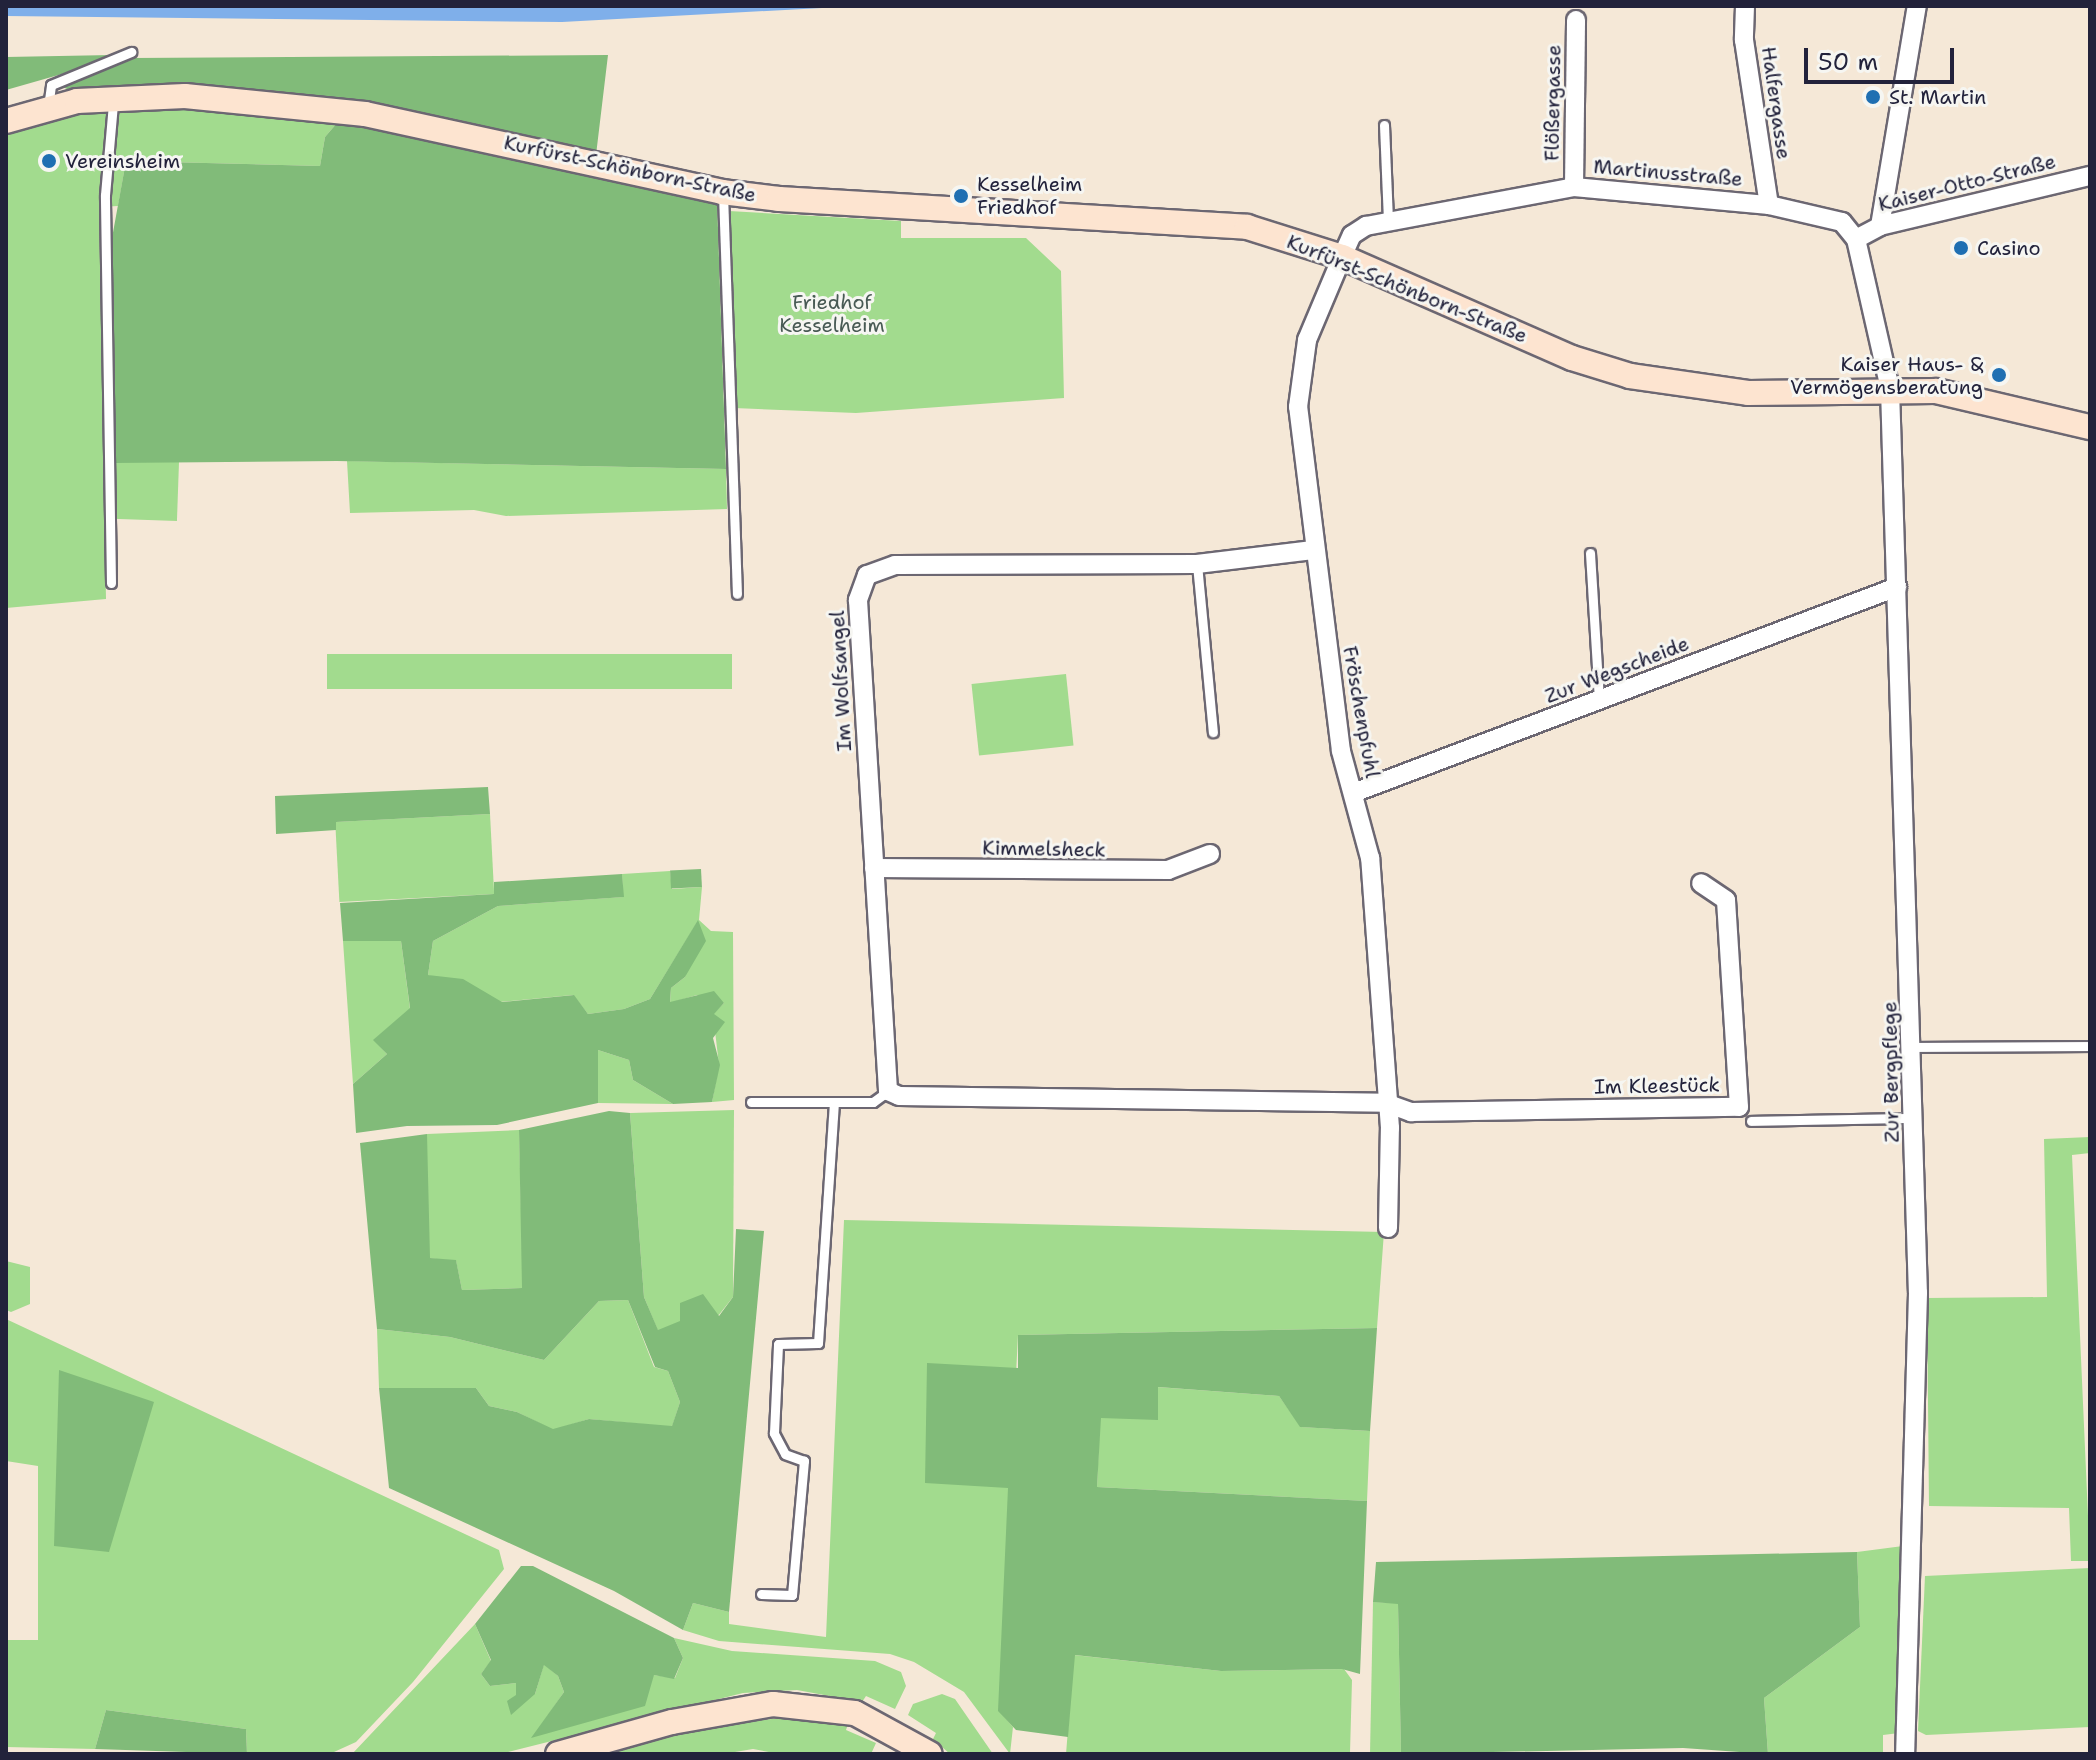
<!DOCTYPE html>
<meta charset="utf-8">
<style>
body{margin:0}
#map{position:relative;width:2096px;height:1760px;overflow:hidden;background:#f5e8d7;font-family:"Shantell Sans",sans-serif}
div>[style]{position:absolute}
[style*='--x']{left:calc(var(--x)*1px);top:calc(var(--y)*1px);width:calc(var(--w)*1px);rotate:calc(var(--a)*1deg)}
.green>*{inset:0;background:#a2db8e;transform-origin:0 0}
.forest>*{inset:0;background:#81bb79;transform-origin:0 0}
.water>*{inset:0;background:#7fafea}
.roads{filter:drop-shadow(2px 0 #6c6772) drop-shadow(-2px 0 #6c6772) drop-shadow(0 2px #6c6772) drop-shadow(0 -2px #6c6772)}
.lane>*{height:9px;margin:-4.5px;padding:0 4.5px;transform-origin:4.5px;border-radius:4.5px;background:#fff}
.street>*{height:18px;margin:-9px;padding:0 9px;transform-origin:9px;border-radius:9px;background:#fff}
.secondary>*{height:24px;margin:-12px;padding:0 12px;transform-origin:12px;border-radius:12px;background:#fde4d0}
.dots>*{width:22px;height:22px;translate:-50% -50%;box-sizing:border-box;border:4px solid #f6f6f2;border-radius:50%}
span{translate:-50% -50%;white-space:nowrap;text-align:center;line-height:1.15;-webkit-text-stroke:6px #f6f6f2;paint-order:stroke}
.poi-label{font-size:20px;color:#22223b}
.left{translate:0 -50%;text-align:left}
.right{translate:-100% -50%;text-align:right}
.street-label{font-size:20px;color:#22223b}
.park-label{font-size:20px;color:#485a54}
.frame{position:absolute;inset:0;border:8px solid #22223b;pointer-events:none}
.scale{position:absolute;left:1804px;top:48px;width:150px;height:36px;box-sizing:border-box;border:4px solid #22223b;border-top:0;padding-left:10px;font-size:24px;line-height:28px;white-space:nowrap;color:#22223b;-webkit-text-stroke:6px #f6f6f2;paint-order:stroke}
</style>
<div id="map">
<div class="green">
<i style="clip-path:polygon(97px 107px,232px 109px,337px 123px,325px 137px,320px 166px,126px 161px,118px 206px,99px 207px,106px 599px,6px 608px,6px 132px)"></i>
<i style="clip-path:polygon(729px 211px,901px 221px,901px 238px,1026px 238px,1061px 271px,1064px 398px,856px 413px,734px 408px)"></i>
<i style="clip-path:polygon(347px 461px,726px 469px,727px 509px,506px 516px,474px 510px,350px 513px)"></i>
<i style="left:179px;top:462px;width:59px;height:65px;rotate:92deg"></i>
<i style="left:732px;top:654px;width:35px;height:405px;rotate:90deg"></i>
<i style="left:1066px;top:674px;width:72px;height:95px;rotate:84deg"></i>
<i style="left:490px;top:814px;width:80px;height:155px;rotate:87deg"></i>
<i style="clip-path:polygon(670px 871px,672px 889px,702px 887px,699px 920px,711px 931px,733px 932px,734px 1100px,712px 1102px,719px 1065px,713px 1014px,724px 1003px,697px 995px,670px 1003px,671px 988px,685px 977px,698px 921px,650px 999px,624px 1009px,588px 1014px,573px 995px,499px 1002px,428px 975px,433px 941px,498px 906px,623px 897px,622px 874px)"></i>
<i style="clip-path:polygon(343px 941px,401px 941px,410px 1009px,374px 1040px,387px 1054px,353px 1084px)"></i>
<i style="clip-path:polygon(598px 1050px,629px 1060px,633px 1080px,673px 1104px,598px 1103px)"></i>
<i style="clip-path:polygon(734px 1110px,733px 1297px,718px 1316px,658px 1331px,644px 1297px,630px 1113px)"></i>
<i style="clip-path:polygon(519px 1130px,523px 1288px,462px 1290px,456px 1261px,427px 1258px,427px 1134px)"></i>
<i style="clip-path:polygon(2090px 1137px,2090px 1153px,2072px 1155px,2090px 1561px,2071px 1561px,2069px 1508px,1929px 1506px,1927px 1298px,2047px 1297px,2044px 1139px)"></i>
<i style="clip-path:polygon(844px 1220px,1384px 1232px,1377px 1328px,1018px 1335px,999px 1711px,1013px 1727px,1010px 1754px,964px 1692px,914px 1662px,890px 1654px,719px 1641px,683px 1630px,693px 1603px,729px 1612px,729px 1624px,826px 1637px)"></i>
<i style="clip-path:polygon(6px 1261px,30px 1267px,30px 1304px,11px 1312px,6px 1310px)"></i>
<i style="clip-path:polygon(628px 1300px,654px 1367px,668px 1371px,680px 1402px,672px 1427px,589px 1419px,553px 1430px,517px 1412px,489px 1406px,476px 1388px,379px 1388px,377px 1329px,450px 1337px,544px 1360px,599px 1301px)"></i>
<i style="clip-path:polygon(6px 1319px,499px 1550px,504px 1569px,413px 1682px,356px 1742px,334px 1752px,247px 1754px,246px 1729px,106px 1710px,95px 1749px,6px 1747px,6px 1640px,38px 1640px,38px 1466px,6px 1461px)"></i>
<i style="clip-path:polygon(1157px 1387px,1279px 1396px,1301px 1427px,1370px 1431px,1367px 1501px,1097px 1487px,1100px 1417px)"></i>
<i style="clip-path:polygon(1903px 1546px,1899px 1733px,1883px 1735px,1883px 1752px,1768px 1754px,1764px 1698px,1860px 1627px,1857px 1552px)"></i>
<i style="clip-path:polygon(2090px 1568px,2090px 1727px,1926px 1735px,1918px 1731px,1925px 1576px)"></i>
<i style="clip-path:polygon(1373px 1602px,1398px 1603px,1401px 1754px,1370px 1754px)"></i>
<i style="clip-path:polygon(475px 1624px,491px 1661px,481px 1674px,490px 1686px,516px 1683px,516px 1695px,535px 1694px,544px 1664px,558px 1676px,564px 1692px,533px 1737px,654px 1675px,675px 1678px,683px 1658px,674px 1638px,732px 1651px,875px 1661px,901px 1672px,906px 1686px,895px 1709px,866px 1696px,862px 1702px,797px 1690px,743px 1693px,500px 1754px,352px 1754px)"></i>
<i style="clip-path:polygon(1074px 1655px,1221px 1671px,1344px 1669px,1352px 1680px,1350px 1753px,1066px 1754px)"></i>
<i style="clip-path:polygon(942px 1694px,955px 1699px,993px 1754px,950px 1754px,933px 1739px,936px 1733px,908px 1715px,913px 1704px)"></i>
<i style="clip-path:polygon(802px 1716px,848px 1724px,846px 1730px,876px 1743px,871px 1754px,780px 1754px,753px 1749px,723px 1754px,604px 1754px,701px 1726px)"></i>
</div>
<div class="forest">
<i style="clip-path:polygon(112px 55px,62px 74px,6px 90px,6px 57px)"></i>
<i style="clip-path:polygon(608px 55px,596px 155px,352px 103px,77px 94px,61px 86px,132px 58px)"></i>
<i style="clip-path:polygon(337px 123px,428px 137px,717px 198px,726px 469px,337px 461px,114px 463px,110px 249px,126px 161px,320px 166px,325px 137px)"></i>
<i style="clip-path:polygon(488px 787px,490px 814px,336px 822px,336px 830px,276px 834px,275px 796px)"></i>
<i style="left:701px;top:869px;width:18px;height:31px;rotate:87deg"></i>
<i style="clip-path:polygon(622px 874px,624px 897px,498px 906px,433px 941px,428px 975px,463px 979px,502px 1002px,574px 995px,588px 1014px,624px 1009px,650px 999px,698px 920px,706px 941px,685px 977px,671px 988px,670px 1002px,714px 991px,724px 1003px,714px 1014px,725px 1022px,713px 1038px,720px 1065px,712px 1102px,673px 1104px,633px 1080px,629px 1060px,598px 1050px,598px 1103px,497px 1125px,407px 1126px,356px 1133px,353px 1084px,387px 1054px,373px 1040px,410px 1008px,401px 941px,343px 941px,340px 903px,494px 894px,494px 882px)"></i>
<i style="clip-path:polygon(609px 1111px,630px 1113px,644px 1297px,658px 1330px,680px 1321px,680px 1303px,703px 1294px,719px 1316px,733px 1297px,736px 1229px,764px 1231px,729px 1612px,693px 1603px,683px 1630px,614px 1591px,389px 1488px,379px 1388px,476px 1388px,489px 1406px,517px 1412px,553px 1429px,589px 1419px,672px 1426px,680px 1402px,668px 1371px,655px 1367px,628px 1300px,599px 1301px,544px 1360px,450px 1337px,377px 1329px,360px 1143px,427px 1134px,430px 1258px,456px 1260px,462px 1290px,522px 1288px,519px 1130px)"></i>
<i style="clip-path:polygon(1377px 1328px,1370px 1431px,1300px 1427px,1279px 1396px,1158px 1387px,1158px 1420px,1101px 1418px,1097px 1487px,1367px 1501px,1360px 1674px,1342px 1669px,1221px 1671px,1075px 1655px,1068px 1737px,1016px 1730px,998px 1711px,1008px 1488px,925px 1483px,927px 1363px,1018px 1368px,1018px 1335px)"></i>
<i style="clip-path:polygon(59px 1370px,154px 1402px,109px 1552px,54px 1546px)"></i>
<i style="clip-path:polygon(1857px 1552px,1860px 1627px,1764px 1698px,1768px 1754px,1683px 1748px,1401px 1754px,1398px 1604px,1373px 1602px,1376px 1562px)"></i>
<i style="clip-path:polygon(521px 1566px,533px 1566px,674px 1638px,683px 1658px,674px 1679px,654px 1675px,645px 1706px,531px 1738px,564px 1692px,558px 1676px,544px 1665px,535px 1694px,511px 1715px,507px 1701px,516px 1695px,516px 1683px,490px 1686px,481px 1674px,491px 1660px,475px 1624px)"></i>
<i style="clip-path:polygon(106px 1710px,246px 1729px,247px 1754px,95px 1749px)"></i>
</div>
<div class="water">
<i style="clip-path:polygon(6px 6px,859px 6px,562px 22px,6px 16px)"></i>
</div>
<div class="roads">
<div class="lane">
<i style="--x:48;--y:107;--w:22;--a:-82"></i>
<i style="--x:51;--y:85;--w:87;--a:-22.4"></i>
<i style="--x:1384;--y:125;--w:97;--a:87.6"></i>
<i style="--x:723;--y:194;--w:400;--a:88"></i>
<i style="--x:1590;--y:553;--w:147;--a:86.5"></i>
<i style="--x:1197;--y:564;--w:169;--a:84.6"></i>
<i style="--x:111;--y:583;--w:388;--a:-90.9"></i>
<i style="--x:105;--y:195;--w:92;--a:-85"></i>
<i style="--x:1912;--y:1047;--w:178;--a:-0.3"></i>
<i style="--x:751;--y:1102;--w:122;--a:0"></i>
<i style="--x:873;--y:1102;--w:19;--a:-36"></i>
<i style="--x:1751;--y:1121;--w:163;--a:-1.1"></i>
<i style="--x:761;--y:1594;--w:31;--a:2"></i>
<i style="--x:792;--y:1595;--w:135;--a:-84.9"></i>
<i style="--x:804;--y:1461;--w:20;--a:-160"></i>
<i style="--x:785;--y:1454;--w:24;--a:-118"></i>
<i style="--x:774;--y:1433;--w:89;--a:-87.4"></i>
<i style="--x:778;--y:1344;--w:40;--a:-1.4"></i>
<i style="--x:818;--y:1343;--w:241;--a:-86.2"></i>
</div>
<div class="street">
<i style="--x:1745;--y:6;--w:34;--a:92"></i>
<i style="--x:1744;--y:40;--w:167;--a:81.4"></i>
<i style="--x:1574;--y:187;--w:167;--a:-89.3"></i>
<i style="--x:1880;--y:226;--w:223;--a:-80.5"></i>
<i style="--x:1856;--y:239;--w:27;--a:-28"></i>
<i style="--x:1880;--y:226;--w:216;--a:-13.4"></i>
<i style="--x:1313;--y:550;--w:117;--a:173.1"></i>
<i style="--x:1197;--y:564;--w:302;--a:179.8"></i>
<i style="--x:895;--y:565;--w:30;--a:160"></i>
<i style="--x:867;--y:575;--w:27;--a:110"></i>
<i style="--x:858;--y:600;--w:492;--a:86.5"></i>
<i style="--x:888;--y:1091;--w:12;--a:24"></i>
<i style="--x:899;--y:1096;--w:487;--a:0.8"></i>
<i style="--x:1386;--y:1103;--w:27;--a:20"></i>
<i style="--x:1411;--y:1112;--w:328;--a:-0.9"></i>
<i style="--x:1739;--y:1107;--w:207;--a:-93.6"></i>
<i style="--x:1726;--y:900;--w:30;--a:-146"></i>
<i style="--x:1353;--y:793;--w:582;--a:-20.74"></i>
<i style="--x:874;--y:868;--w:294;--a:0.4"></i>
<i style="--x:1168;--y:870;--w:45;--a:-20.9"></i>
<i style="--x:1388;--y:1228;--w:100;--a:-88.9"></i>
<i style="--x:1390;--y:1128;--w:271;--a:-94.2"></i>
<i style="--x:1370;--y:858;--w:111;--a:-105.2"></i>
<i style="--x:1341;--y:751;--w:347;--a:-97.1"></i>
<i style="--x:1298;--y:407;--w:68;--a:-82.3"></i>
<i style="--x:1307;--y:340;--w:90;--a:-67.1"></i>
<i style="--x:1342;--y:257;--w:24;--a:-66"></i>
<i style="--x:1352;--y:235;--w:17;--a:-33"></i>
<i style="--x:1366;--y:226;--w:212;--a:-10.6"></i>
<i style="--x:1574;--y:187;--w:196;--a:5.3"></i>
<i style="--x:1769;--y:205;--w:75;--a:13.1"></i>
<i style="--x:1842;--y:222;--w:22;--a:51"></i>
<i style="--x:1856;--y:239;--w:154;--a:77.2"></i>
<i style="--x:1890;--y:389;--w:904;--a:88.23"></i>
<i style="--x:1918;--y:1293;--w:461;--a:91.6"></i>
</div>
<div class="secondary">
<i style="--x:6;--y:121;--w:74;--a:-15.7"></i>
<i style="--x:77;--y:101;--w:108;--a:-2.7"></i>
<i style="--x:185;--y:96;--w:181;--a:5.7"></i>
<i style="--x:365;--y:114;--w:365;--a:12.3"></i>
<i style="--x:722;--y:192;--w:57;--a:7"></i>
<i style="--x:779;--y:199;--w:469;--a:3.4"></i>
<i style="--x:1247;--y:227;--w:100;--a:17.5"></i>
<i style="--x:1342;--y:257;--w:251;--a:23.7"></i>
<i style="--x:1572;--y:358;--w:61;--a:17.2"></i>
<i style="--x:1630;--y:376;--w:119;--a:8.2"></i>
<i style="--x:1748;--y:393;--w:188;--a:-0.6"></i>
<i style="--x:1936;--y:391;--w:158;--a:13.2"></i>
<i style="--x:558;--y:1754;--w:118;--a:-15.7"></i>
<i style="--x:672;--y:1722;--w:103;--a:-10.1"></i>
<i style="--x:773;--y:1704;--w:82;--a:6.3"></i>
<i style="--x:855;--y:1713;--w:85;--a:28.7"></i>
</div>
</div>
<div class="dots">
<i style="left:1873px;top:97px;background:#1f6fb2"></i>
<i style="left:49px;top:161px;background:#1f6fb2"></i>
<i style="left:961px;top:196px;background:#1f6fb2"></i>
<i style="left:1961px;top:248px;background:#1f6fb2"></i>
<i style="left:1999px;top:375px;background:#1f6fb2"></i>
</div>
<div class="poi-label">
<span class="left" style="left:1889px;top:97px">St. Martin</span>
<span class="left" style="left:65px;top:161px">Vereinsheim</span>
<span class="left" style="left:977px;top:196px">Kesselheim<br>Friedhof</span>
<span class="left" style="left:1977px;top:248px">Casino</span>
<span class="right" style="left:1983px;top:376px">Kaiser Haus- &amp;<br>Vermögensberatung</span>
</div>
<div class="street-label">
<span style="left:1553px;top:103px;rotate:-89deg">Flößergasse</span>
<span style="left:1776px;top:103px;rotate:82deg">Halfergasse</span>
<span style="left:630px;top:169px;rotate:12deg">Kurfürst-Schönborn-Straße</span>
<span style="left:1668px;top:173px;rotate:5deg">Martinusstraße</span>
<span style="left:1967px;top:183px;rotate:-14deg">Kaiser-Otto-Straße</span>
<span style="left:1407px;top:289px;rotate:22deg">Kurfürst-Schönborn-Straße</span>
<span style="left:1617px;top:670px;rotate:-21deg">Zur Wegscheide</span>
<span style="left:841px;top:681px;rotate:-93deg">Im Wolfsangel</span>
<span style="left:1361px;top:712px;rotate:80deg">Fröschenpfuhl</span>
<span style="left:1044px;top:849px;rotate:1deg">Kimmelsheck</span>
<span style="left:1891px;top:1072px;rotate:-91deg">Zur Bergpflege</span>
<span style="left:1657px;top:1086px;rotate:-1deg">Im Kleestück</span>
</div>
<div class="park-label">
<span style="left:832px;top:314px">Friedhof<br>Kesselheim</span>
</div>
<div class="frame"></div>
<div class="scale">50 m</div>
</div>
